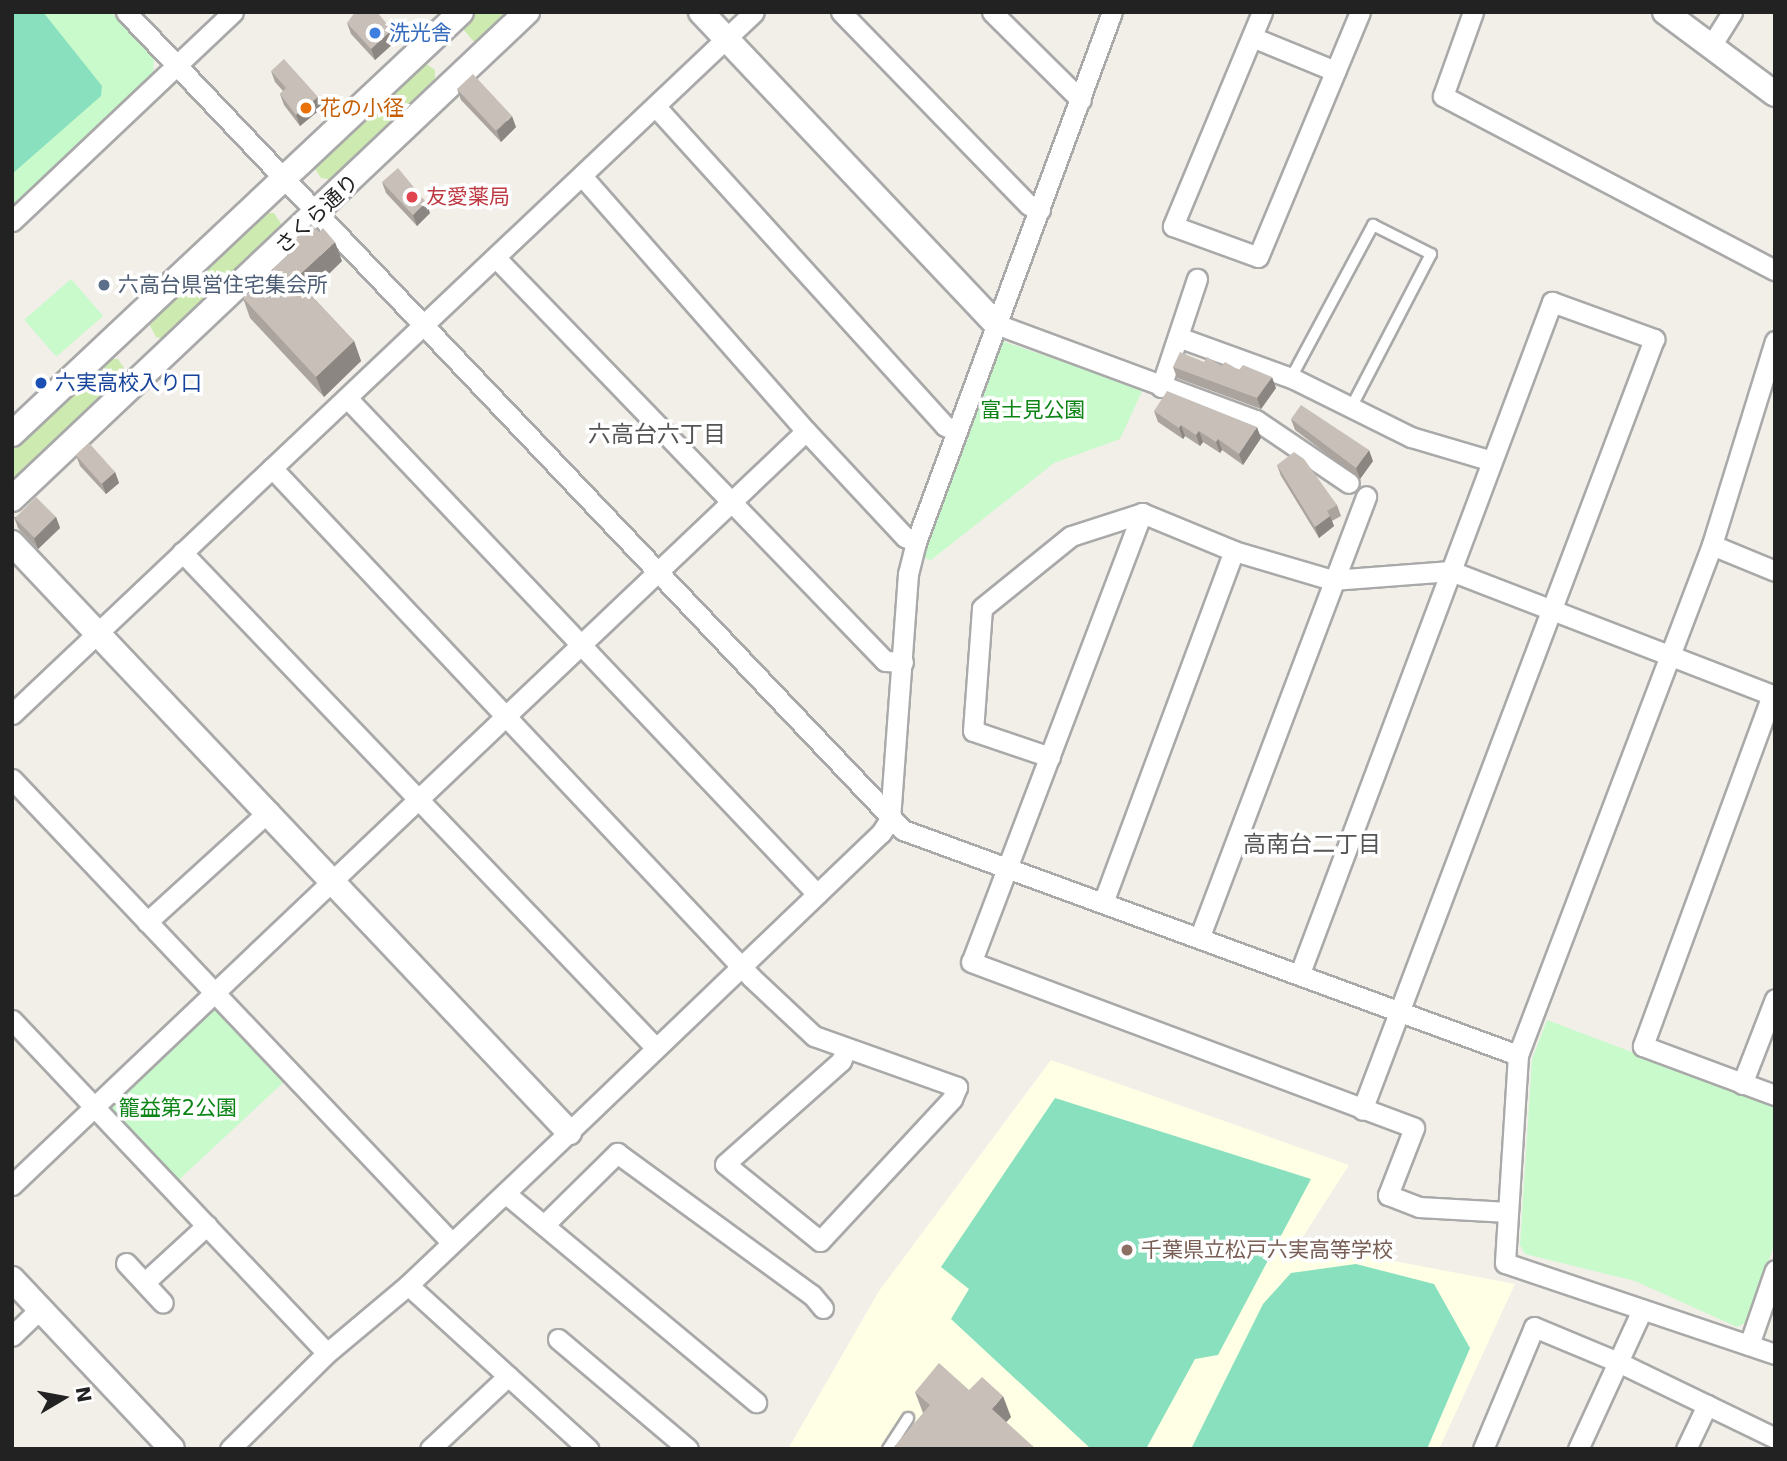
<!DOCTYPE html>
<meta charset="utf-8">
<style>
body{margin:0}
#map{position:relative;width:1787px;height:1461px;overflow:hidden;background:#f2efe9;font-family:"DejaVu Sans","Noto Sans JP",sans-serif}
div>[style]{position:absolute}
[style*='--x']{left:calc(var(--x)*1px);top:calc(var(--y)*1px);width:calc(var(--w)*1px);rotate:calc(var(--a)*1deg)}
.education>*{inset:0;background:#ffffe5}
.grass>*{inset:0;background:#cdebb0}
.park>*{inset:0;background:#c8facc;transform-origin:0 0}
.pitch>*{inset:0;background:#88e0be}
.roads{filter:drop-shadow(2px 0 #a9a9a9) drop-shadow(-2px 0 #a9a9a9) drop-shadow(0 2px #a9a9a9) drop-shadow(0 -2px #a9a9a9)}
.service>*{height:10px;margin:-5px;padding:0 5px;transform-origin:5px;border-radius:5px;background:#fff}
.minor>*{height:19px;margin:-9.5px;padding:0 9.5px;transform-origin:9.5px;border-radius:9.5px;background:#fff}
.tertiary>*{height:24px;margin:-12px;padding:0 12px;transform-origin:12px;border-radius:12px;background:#fff}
.wall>*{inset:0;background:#aba49e}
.shaded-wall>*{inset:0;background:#8b8681}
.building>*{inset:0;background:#c7bfb8;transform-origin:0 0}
.dots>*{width:19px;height:19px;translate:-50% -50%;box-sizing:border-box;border:4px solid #fff;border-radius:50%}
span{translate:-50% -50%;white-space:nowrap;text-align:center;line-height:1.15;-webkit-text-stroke:7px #fff;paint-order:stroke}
.shop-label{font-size:21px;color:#366cbe}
.left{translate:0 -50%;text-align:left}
.food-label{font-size:21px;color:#c56008}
.health-label{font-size:21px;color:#be3a42}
.street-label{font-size:21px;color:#222}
.service-label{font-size:21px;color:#4e5e75}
.transit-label{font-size:21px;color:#164399}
.park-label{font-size:21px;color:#0c8416}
.education-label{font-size:21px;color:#785e54}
.neighbourhood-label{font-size:23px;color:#555}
.frame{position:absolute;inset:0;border:14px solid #222;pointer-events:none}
.north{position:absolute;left:28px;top:1363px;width:70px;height:70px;-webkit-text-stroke:5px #fff;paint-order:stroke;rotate:80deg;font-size:19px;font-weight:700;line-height:28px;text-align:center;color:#222}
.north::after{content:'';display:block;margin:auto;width:24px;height:32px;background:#222;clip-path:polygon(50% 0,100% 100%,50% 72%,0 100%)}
</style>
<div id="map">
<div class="education">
<i style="clip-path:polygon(1051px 1060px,1349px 1165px,1299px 1243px,1515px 1284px,1439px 1449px,788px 1449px,879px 1291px)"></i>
</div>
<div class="grass">
<i style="clip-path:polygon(475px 12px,512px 12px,482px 40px,474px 42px,463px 29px)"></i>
<i style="clip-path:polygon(425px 63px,435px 70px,435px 82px,334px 180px,321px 178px,315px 169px,319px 160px)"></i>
<i style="clip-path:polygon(262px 213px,274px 213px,282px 225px,280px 231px,164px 339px,156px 337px,149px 324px,155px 315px)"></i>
<i style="clip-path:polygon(107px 359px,118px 359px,126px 371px,124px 377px,12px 484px,12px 448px)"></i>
</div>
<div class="park">
<i style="clip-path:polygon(12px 12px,111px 12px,154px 59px,153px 78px,12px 210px)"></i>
<i style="left:71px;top:279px;width:49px;height:62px;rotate:49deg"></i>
<i style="clip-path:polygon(1002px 341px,1143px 389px,1120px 439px,1054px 463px,931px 560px,920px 557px)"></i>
<i style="left:215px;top:993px;width:112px;height:166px;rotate:47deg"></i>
<i style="clip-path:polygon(1547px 1020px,1775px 1106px,1775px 1242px,1747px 1322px,1737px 1327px,1635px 1281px,1525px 1254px,1520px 1245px,1532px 1059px)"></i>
</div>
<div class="pitch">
<i style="clip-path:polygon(12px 12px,43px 12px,102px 86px,101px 96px,12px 174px)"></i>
<i style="clip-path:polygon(1055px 1098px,1311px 1179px,1218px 1355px,1195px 1359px,1146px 1449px,1091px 1449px,951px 1319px,969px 1289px,941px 1267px)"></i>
<i style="clip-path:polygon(1356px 1264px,1434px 1284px,1470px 1348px,1427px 1449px,1191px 1449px,1263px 1304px,1291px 1273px)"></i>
</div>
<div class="roads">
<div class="service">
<i style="--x:1291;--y:378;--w:174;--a:-61.8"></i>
<i style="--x:1373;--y:225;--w:65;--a:26.6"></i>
<i style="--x:1431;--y:254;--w:174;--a:117.5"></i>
<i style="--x:888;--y:1449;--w:37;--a:-57"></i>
</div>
<div class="minor">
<i style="--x:126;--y:12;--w:1128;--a:46.47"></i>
<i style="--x:903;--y:830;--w:655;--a:20.1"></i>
<i style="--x:841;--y:12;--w:269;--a:45.8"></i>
<i style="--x:1029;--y:205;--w:12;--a:24"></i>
<i style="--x:992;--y:12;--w:125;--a:44.7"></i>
<i style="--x:1262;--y:12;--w:232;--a:112.6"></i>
<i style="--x:1173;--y:226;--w:90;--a:20"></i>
<i style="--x:1258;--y:257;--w:265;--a:-67.4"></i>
<i style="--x:1473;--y:12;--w:89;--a:109.7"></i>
<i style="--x:1443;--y:96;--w:375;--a:27.7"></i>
<i style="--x:1252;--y:37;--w:90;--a:22.3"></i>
<i style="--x:1711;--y:46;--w:40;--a:-58"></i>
<i style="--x:656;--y:107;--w:430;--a:47.8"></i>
<i style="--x:945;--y:426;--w:11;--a:22"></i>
<i style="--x:582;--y:176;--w:339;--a:48.7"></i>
<i style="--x:806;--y:431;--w:145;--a:47"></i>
<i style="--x:905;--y:537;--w:12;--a:24"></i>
<i style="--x:12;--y:221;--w:304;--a:-43.4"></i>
<i style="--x:496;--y:258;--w:560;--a:46.01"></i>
<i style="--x:885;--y:661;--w:18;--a:3"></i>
<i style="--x:996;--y:324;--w:277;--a:20.3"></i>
<i style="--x:1256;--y:420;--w:112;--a:34.1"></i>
<i style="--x:1178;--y:337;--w:123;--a:19.9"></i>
<i style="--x:1294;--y:379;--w:131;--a:26.4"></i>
<i style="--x:1411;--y:437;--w:84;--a:16.5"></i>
<i style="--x:1775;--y:341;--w:214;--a:107.2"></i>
<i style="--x:1712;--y:545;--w:546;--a:110.83"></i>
<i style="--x:1518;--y:1055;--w:208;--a:93.6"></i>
<i style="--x:1505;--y:1263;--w:285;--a:18.6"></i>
<i style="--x:1161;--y:387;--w:114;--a:-71.6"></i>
<i style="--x:348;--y:399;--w:682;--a:46.54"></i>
<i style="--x:272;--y:468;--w:700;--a:46.74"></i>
<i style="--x:752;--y:978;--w:85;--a:43.1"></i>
<i style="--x:814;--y:1036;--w:152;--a:19.6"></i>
<i style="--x:957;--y:1087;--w:13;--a:113"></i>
<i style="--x:952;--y:1099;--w:194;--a:132.9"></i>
<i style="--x:820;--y:1241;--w:122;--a:-141"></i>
<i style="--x:725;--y:1164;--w:155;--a:-41.6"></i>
<i style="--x:841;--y:1061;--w:13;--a:-67"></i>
<i style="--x:1142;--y:513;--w:480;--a:110.8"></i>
<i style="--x:971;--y:962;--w:473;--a:20.5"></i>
<i style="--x:1414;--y:1128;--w:72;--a:111.2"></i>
<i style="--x:1388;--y:1195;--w:33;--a:21"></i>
<i style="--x:1419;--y:1207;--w:89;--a:3.2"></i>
<i style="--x:1712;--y:545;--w:68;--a:22.4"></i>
<i style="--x:182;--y:552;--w:685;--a:46.3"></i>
<i style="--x:1772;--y:695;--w:374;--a:110.2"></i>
<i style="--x:1643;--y:1046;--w:141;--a:20.4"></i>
<i style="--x:12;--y:714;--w:1021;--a:-43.41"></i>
<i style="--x:1050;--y:757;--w:81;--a:-161.3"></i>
<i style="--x:973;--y:731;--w:123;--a:-85.8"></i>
<i style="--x:982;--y:608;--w:114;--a:-39"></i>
<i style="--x:1071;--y:536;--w:75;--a:-17.9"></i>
<i style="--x:1142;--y:513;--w:100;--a:22.4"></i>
<i style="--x:1234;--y:551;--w:102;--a:16.5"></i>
<i style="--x:1332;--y:580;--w:119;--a:-4.3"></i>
<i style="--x:1451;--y:571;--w:347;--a:21.1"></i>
<i style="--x:12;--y:779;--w:638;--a:46.52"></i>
<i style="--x:1104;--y:900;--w:372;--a:-69.6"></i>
<i style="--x:147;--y:922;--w:165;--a:-42.3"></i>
<i style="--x:1200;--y:936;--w:470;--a:-69.3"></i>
<i style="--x:1300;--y:973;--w:717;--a:-69.42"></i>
<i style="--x:1552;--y:302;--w:109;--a:19.9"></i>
<i style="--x:1654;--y:339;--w:824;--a:110.74"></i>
<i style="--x:12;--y:1020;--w:458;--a:46.6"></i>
<i style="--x:1742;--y:1084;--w:91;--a:-68.8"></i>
<i style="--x:12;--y:1185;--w:1095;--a:-43.52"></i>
<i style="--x:505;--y:1193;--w:327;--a:39.8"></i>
<i style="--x:544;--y:1225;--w:103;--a:-44.6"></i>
<i style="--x:617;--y:1153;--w:241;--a:36.1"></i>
<i style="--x:812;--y:1295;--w:17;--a:50"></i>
<i style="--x:126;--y:1263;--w:54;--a:47.2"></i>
<i style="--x:145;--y:1282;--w:84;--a:-42.6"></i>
<i style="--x:408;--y:1285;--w:244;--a:42.3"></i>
<i style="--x:12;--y:1336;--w:39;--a:-44"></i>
<i style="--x:558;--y:1339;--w:170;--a:40.2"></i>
<i style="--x:1749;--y:1345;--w:79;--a:-70.9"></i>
<i style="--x:230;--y:1449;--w:136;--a:-44.7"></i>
<i style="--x:327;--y:1353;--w:106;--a:-40"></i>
<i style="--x:408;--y:1285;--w:222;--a:-43.5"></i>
<i style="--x:569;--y:1132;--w:432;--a:-43.8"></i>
<i style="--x:881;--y:833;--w:17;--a:-57"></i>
<i style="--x:890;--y:819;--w:246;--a:-85.8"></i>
<i style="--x:908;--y:574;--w:33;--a:-76"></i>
<i style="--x:916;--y:542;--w:565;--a:-69.71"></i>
<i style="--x:430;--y:1449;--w:107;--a:-43.1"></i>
<i style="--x:1483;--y:1449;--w:132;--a:-67.3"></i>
<i style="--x:1534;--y:1327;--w:91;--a:22.6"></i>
<i style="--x:1618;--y:1362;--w:174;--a:25.8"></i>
<i style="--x:1578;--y:1449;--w:153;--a:-65.3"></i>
<i style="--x:1686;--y:1449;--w:49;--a:-64.5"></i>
</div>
<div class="tertiary">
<i style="--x:701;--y:12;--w:429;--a:46.6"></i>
<i style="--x:1665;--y:12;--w:137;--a:36.7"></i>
<i style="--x:12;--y:434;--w:616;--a:-43.22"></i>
<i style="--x:12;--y:499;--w:709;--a:-43.4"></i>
<i style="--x:12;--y:543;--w:811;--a:46.6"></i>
<i style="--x:12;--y:1279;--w:233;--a:46.7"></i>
</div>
</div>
<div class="wall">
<i style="clip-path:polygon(347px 23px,392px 30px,396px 41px,375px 60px,351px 34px)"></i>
<i style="clip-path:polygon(271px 71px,318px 97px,322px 108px,300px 126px,284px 105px,280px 94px,283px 91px,275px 82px)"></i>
<i style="clip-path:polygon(457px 89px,516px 127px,501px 142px,461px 100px)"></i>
<i style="clip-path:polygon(382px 182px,430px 213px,417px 226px,386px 193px)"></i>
<i style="clip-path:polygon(285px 248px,342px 261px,309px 293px,354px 341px,361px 361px,324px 397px,250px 318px,243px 298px,288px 256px)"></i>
<i style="clip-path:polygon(1222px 366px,1239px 370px,1276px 388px,1261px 409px,1177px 378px,1173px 367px)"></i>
<i style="clip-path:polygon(1154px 411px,1261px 438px,1243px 465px,1222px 450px,1220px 453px,1203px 442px,1200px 446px,1185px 436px,1183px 439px,1158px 422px)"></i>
<i style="clip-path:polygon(1291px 419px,1373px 461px,1360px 479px,1295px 430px)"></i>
<i style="clip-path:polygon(76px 455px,115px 472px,119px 483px,106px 494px,80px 466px)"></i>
<i style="clip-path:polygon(1277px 465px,1337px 505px,1341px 516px,1332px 521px,1334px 526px,1319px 538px,1281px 476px)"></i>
<i style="clip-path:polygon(14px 517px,56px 517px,60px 528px,38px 549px,18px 528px)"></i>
<i style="clip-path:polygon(969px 1390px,1011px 1417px,1006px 1422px,923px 1413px,915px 1392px)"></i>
</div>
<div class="shaded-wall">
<i style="clip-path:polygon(392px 30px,396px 41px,375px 60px,371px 49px)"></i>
<i style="clip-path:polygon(318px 97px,322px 108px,300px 126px,296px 115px)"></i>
<i style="clip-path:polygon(512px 116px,516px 127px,501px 142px,497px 131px)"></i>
<i style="clip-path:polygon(426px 202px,430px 213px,417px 226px,413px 215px)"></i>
<i style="clip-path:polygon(335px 242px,342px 261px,303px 299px,295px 279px)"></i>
<i style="clip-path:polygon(354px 341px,361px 361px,324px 397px,316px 377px)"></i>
<i style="clip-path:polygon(1272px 377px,1276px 388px,1261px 409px,1257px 398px)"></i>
<i style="clip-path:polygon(1181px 425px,1185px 436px,1183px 439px,1179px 428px)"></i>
<i style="clip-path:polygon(1257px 427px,1261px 438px,1243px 465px,1239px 454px)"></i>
<i style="clip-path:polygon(1199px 431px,1203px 442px,1200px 446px,1196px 435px)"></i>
<i style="clip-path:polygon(1218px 439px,1222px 450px,1220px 453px,1216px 442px)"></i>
<i style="clip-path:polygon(1369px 450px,1373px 461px,1360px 479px,1356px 468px)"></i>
<i style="clip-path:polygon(115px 472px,119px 483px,106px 494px,102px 483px)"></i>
<i style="clip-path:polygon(1330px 516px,1334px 526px,1319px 538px,1315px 527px)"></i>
<i style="clip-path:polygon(56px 517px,60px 528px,38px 549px,34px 538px)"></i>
<i style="clip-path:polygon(1003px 1396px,1011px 1417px,999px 1430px,992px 1409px)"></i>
</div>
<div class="building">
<i style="clip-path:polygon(355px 12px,377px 12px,392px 30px,371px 49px,347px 23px)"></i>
<i style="clip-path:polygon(284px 59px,318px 97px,296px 115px,280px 94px,286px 88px,271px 71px)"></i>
<i style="left:473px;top:74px;width:57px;height:22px;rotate:47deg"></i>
<i style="clip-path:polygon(398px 168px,426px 202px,413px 215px,382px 182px)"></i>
<i style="clip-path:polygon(311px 224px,319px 232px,323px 228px,335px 242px,295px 279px,354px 341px,316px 377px,243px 298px,290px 253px,285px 248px)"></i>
<i style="clip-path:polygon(1180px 352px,1204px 362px,1207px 357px,1222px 366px,1225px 362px,1239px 370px,1243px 365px,1272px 377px,1257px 398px,1173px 367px)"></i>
<i style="clip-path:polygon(1167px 391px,1257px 427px,1239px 454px,1218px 439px,1216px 442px,1199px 431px,1196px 435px,1181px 425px,1179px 428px,1154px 411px)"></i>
<i style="clip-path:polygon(1301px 405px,1369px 450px,1356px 468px,1291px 419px)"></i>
<i style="left:89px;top:443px;width:39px;height:18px;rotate:48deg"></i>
<i style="clip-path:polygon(1294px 452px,1304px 459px,1337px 505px,1327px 511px,1330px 516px,1315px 527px,1277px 465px)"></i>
<i style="left:36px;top:497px;width:28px;height:30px;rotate:45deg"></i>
<i style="clip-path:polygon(939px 1363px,969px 1390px,982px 1377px,1003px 1396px,992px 1409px,1036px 1449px,892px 1449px,930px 1405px,915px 1392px)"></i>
</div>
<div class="dots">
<i style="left:375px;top:33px;background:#3f7fe0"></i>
<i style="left:306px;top:108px;background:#e8710a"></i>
<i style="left:412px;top:197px;background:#e0444e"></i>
<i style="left:104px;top:285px;background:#5c6f8a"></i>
<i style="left:41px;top:383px;background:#1a4fb4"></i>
<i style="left:1127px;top:1250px;background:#8d6e63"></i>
</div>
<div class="shop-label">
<span class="left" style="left:389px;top:33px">洗光舎</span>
</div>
<div class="food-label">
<span class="left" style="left:320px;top:108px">花の小径</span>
</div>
<div class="health-label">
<span class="left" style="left:426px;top:197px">友愛薬局</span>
</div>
<div class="street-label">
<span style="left:317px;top:214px;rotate:-43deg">さくら通り</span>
</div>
<div class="service-label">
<span class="left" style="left:118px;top:285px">六高台県営住宅集会所</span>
</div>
<div class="transit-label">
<span class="left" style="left:55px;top:383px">六実高校入り口</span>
</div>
<div class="park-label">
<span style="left:1033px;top:410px">富士見公園</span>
<span style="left:178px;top:1108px">籠益第2公園</span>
</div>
<div class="education-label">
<span class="left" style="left:1141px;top:1250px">千葉県立松戸六実高等学校</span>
</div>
<div class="neighbourhood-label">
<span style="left:657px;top:434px">六高台六丁目</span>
<span style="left:1312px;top:844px">高南台二丁目</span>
</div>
<div class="frame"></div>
<div class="north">N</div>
</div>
